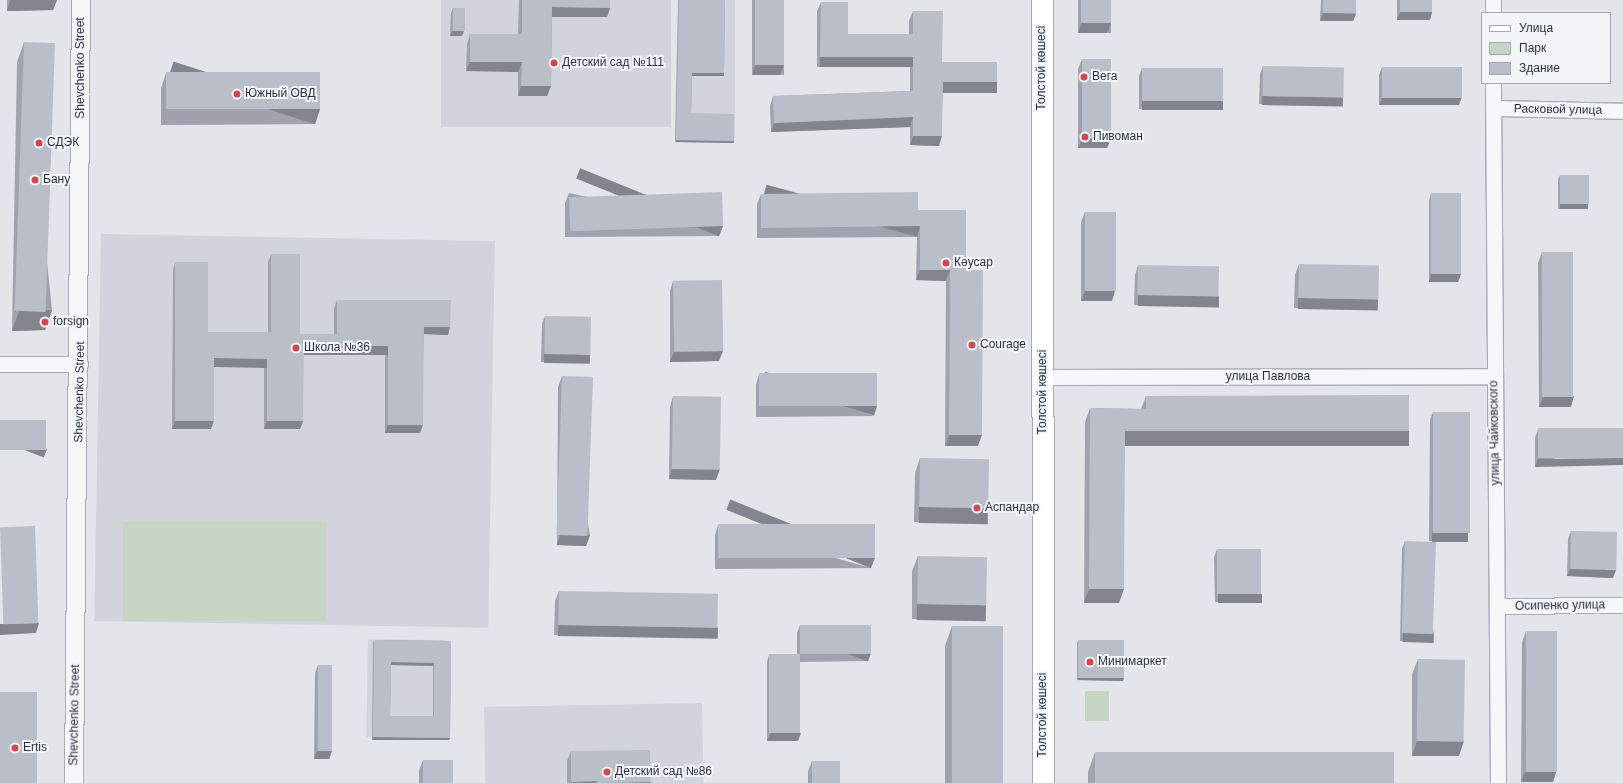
<!DOCTYPE html>
<meta charset="utf-8">
<style>
body{margin:0}
#map{position:relative;width:1623px;height:783px;overflow:hidden;background:#e3e5eb;font-family:Helvetica,sans-serif}
div>[style]{position:absolute}
[style*='--x']{left:calc(var(--x)*1px);top:calc(var(--y)*1px);width:calc(var(--w)*1px);rotate:calc(var(--a)*1deg)}
.built>*{inset:0;background:#d1d4dd;transform-origin:0 0}
.green>*{inset:0;background:#c6d5c4;transform-origin:0 0}
.roads{filter:drop-shadow(1px 0 #a8abb6) drop-shadow(-1px 0 #a8abb6) drop-shadow(0 1px #a8abb6) drop-shadow(0 -1px #a8abb6)}
.minor>*{height:15px;margin:-7.5px;padding:0 7.5px;transform-origin:7.5px;border-radius:7.5px;background:#f6f7f9}
.tertiary>*{height:18px;margin:-9px;padding:0 9px;transform-origin:9px;border-radius:9px;background:#f6f7f9}
.secondary>*{height:21px;margin:-10.5px;padding:0 10.5px;transform-origin:10.5px;border-radius:10.5px;background:#fff}
.wall>*{inset:0;background:#a0a3ad;transform-origin:0 0}
.shaded-wall>*{inset:0;background:#82858d;transform-origin:0 0}
.building>*{inset:0;background:#babec9;transform-origin:0 0}
.dots>*{width:11px;height:11px;translate:-50% -50%;box-sizing:border-box;border:2px solid #f3f5f8;border-radius:50%}
span{translate:-50% -50%;white-space:nowrap;text-align:center;line-height:1.15;-webkit-text-stroke:4px #f3f5f8;paint-order:stroke}
.poi-label{font-size:12px;color:#2a3144}
.left{translate:0 -50%;text-align:left}
.street-label{font-size:12px;color:#2a3144}
.legend{position:absolute;left:1481px;top:12px;width:130px;height:72px;box-sizing:border-box;background:#f3f5f8;border:1px solid #a3a7b0;margin:0;padding:5px 7px;list-style:none;font-size:12px;color:#2a3144}
.legend li{display:flex;align-items:center;gap:8px;height:20px}
.legend b{width:20px;border:1px solid #a3a7b0}
</style>
<div id="map">
<div class="built">
<i style="left:441px;top:0;width:230px;height:127px"></i>
<i style="left:678px;top:0;width:57px;height:142px"></i>
<i style="left:101px;top:234px;width:394px;height:387px;rotate:1deg"></i>
<i style="left:368px;top:639px;width:77px;height:98px;rotate:1deg"></i>
<i style="left:702px;top:703px;width:80px;height:218px;rotate:89deg"></i>
</div>
<div class="green">
<i style="left:123px;top:521px;width:203px;height:100px"></i>
<i style="left:1085px;top:691px;width:24px;height:30px"></i>
</div>
<div class="roads">
<div class="minor">
<i style="--x:1493;--y:0;--w:13;--a:90"></i>
<i style="--x:1493;--y:83;--w:700;--a:89.59"></i>
<i style="--x:1494;--y:108;--w:129;--a:1.3"></i>
<i style="--x:0;--y:364;--w:80;--a:0"></i>
<i style="--x:1043;--y:377;--w:451;--a:-0.1"></i>
<i style="--x:1497;--y:606;--w:126;--a:-0.5"></i>
</div>
<div class="tertiary">
<i style="--x:74;--y:783;--w:783;--a:-89.49"></i>
</div>
<div class="secondary">
<i style="--x:1042;--y:0;--w:783;--a:89.93"></i>
</div>
</div>
<div class="wall">
<i style="clip-path:polygon(7px 0,57px 0,53px 10px,7px 11px)"></i>
<i style="clip-path:polygon(519px 0,610px 0,610px 8px,607px 17px,552px 17px,551px 86px,547px 96px,518px 96px,518px 72px,466px 71px,467px 44px,470px 34px,518px 34px)"></i>
<i style="clip-path:polygon(678px 0,725px 0,724px 73px,723px 76px,692px 76px,691px 113px,733px 143px,675px 142px)"></i>
<i style="left:752px;top:0;width:32px;height:75px"></i>
<i style="left:1078px;top:0;width:33px;height:33px"></i>
<i style="clip-path:polygon(1321px 0,1356px 0,1356px 14px,1353px 21px,1320px 21px)"></i>
<i style="clip-path:polygon(1397px 0,1432px 0,1432px 12px,1430px 20px,1397px 20px)"></i>
<i style="clip-path:polygon(821px 2px,848px 34px,909px 34px,909px 21px,913px 11px,942px 62px,994px 92px,943px 92px,939px 146px,910px 145px,910px 127px,771px 132px,770px 106px,773px 96px,910px 91px,910px 67px,817px 67px,817px 11px)"></i>
<i style="clip-path:polygon(453px 8px,462px 36px,450px 36px,451px 13px)"></i>
<i style="clip-path:polygon(24px 42px,52px 310px,45px 330px,12px 331px,17px 62px)"></i>
<i style="clip-path:polygon(1082px 59px,1111px 138px,1107px 148px,1078px 148px,1078px 69px)"></i>
<i style="clip-path:polygon(1263px 66px,1343px 97px,1340px 105px,1259px 104px,1260px 74px)"></i>
<i style="clip-path:polygon(1382px 67px,1459px 105px,1379px 105px,1379px 75px)"></i>
<i style="clip-path:polygon(1142px 68px,1220px 109px,1139px 109px,1139px 76px)"></i>
<i style="clip-path:polygon(166px 73px,320px 109px,315px 124px,161px 125px,161px 88px)"></i>
<i style="clip-path:polygon(1560px 175px,1588px 204px,1586px 209px,1558px 209px,1558px 180px)"></i>
<i style="clip-path:polygon(569px 193px,723px 226px,719px 236px,565px 237px,565px 203px)"></i>
<i style="clip-path:polygon(1431px 193px,1461px 274px,1458px 282px,1429px 282px,1429px 201px)"></i>
<i style="clip-path:polygon(761px 194px,918px 210px,966px 270px,978px 446px,945px 446px,946px 281px,916px 280px,917px 237px,757px 238px,757px 204px)"></i>
<i style="clip-path:polygon(1085px 212px,1112px 301px,1081px 301px,1081px 222px)"></i>
<i style="clip-path:polygon(1542px 252px,1571px 407px,1539px 407px,1538px 263px)"></i>
<i style="clip-path:polygon(271px 254px,300px 334px,334px 334px,334px 308px,337px 300px,448px 335px,424px 334px,420px 433px,385px 433px,385px 354px,303px 354px,303px 421px,300px 429px,264px 429px,264px 367px,214px 366px,211px 429px,172px 429px,173px 270px,175px 262px,208px 332px,268px 332px,268px 262px)"></i>
<i style="clip-path:polygon(1299px 264px,1378px 300px,1374px 310px,1294px 308px,1295px 275px)"></i>
<i style="clip-path:polygon(1138px 265px,1219px 297px,1215px 307px,1134px 305px,1135px 275px)"></i>
<i style="clip-path:polygon(673px 281px,719px 361px,670px 362px,670px 291px)"></i>
<i style="clip-path:polygon(545px 316px,587px 363px,541px 362px,542px 324px)"></i>
<i style="clip-path:polygon(759px 374px,874px 416px,756px 417px,756px 385px)"></i>
<i style="clip-path:polygon(562px 376px,590px 535px,586px 546px,557px 545px,558px 387px)"></i>
<i style="clip-path:polygon(673px 396px,716px 480px,669px 479px,670px 407px)"></i>
<i style="clip-path:polygon(1146px 396px,1409px 431px,1404px 445px,1125px 445px,1119px 603px,1084px 603px,1085px 422px,1090px 408px,1141px 409px)"></i>
<i style="clip-path:polygon(1433px 412px,1468px 533px,1466px 541px,1429px 541px,1430px 420px)"></i>
<i style="clip-path:polygon(1623px 428px,1535px 467px,1535px 437px,1538px 430px)"></i>
<i style="clip-path:polygon(920px 458px,983px 523px,914px 522px,915px 473px)"></i>
<i style="clip-path:polygon(718px 525px,871px 568px,715px 569px,715px 535px)"></i>
<i style="clip-path:polygon(1571px 531px,1613px 578px,1567px 576px,1568px 539px)"></i>
<i style="clip-path:polygon(1405px 541px,1434px 634px,1432px 642px,1400px 641px,1402px 549px)"></i>
<i style="clip-path:polygon(1217px 549px,1259px 602px,1215px 602px,1214px 557px)"></i>
<i style="clip-path:polygon(918px 556px,981px 620px,912px 619px,912px 571px)"></i>
<i style="clip-path:polygon(559px 591px,718px 627px,714px 638px,554px 635px,555px 601px)"></i>
<i style="clip-path:polygon(800px 625px,871px 653px,868px 661px,800px 662px,798px 741px,767px 741px,767px 662px,769px 654px,797px 654px,797px 633px)"></i>
<i style="clip-path:polygon(952px 626px,1003px 783px,945px 783px,945px 646px)"></i>
<i style="clip-path:polygon(1526px 631px,1556px 772px,1553px 782px,1521px 782px,1522px 642px)"></i>
<i style="clip-path:polygon(evenodd,374px 640px,451px 641px,450px 738px,449px 740px,372px 740px,373px 642px,374px 640px,391px 665px,433px 666px,433px 716px,390px 716px,391px 665px)"></i>
<i style="clip-path:polygon(1078px 640px,1124px 678px,1123px 681px,1077px 680px,1077px 643px)"></i>
<i style="clip-path:polygon(1418px 659px,1459px 756px,1412px 756px,1412px 674px)"></i>
<i style="clip-path:polygon(318px 665px,332px 751px,329px 759px,314px 759px,315px 673px)"></i>
<i style="clip-path:polygon(571px 751px,650px 783px,567px 783px,567px 761px)"></i>
<i style="clip-path:polygon(1095px 752px,1394px 783px,1088px 783px,1088px 772px)"></i>
<i style="clip-path:polygon(423px 760px,453px 783px,419px 783px,419px 770px)"></i>
<i style="clip-path:polygon(812px 761px,839px 783px,808px 783px,808px 771px)"></i>
</div>
<div class="shaded-wall">
<i style="clip-path:polygon(10px 0,57px 0,53px 10px,7px 11px)"></i>
<i style="clip-path:polygon(552px 7px,610px 8px,607px 17px,548px 17px)"></i>
<i style="clip-path:polygon(1400px 12px,1432px 12px,1430px 20px,1397px 20px)"></i>
<i style="clip-path:polygon(1323px 13px,1356px 14px,1353px 21px,1320px 21px)"></i>
<i style="clip-path:polygon(1081px 23px,1111px 23px,1107px 33px,1078px 33px)"></i>
<i style="clip-path:polygon(452px 31px,464px 31px,462px 36px,450px 36px)"></i>
<i style="left:820px;top:57px;width:93px;height:10px"></i>
<i style="clip-path:polygon(470px 62px,522px 62px,518px 72px,466px 71px)"></i>
<i style="clip-path:polygon(755px 65px,784px 65px,780px 75px,752px 75px)"></i>
<i style="left:692px;top:73px;width:32px;height:3px"></i>
<i style="left:943px;top:82px;width:54px;height:11px"></i>
<i style="clip-path:polygon(521px 86px,551px 86px,547px 96px,518px 96px)"></i>
<i style="left:1262px;top:96px;width:81px;height:9px;rotate:1deg"></i>
<i style="clip-path:polygon(1462px 97px,1459px 105px,1379px 105px,1382px 98px)"></i>
<i style="left:1142px;top:101px;width:81px;height:9px"></i>
<i style="left:320px;top:109px;width:16px;height:154px;rotate:108deg"></i>
<i style="clip-path:polygon(913px 117px,910px 127px,771px 132px,774px 123px)"></i>
<i style="clip-path:polygon(913px 136px,942px 136px,939px 146px,910px 145px)"></i>
<i style="clip-path:polygon(1082px 138px,1111px 138px,1107px 148px,1078px 148px)"></i>
<i style="left:676px;top:140px;width:58px;height:2px;rotate:1deg"></i>
<i style="left:1560px;top:204px;width:28px;height:5px"></i>
<i style="left:723px;top:226px;width:11px;height:154px;rotate:112deg"></i>
<i style="left:920px;top:226px;width:11px;height:159px;rotate:105deg"></i>
<i style="clip-path:polygon(920px 270px,950px 270px,946px 281px,916px 280px)"></i>
<i style="clip-path:polygon(1431px 274px,1461px 274px,1458px 282px,1429px 282px)"></i>
<i style="clip-path:polygon(1085px 291px,1115px 291px,1112px 301px,1081px 301px)"></i>
<i style="left:1138px;top:295px;width:81px;height:11px;rotate:1deg"></i>
<i style="left:1298px;top:298px;width:80px;height:11px;rotate:1deg"></i>
<i style="clip-path:polygon(52px 310px,45px 330px,12px 331px,19px 311px)"></i>
<i style="clip-path:polygon(424px 327px,450px 327px,448px 335px,421px 334px)"></i>
<i style="left:304px;top:346px;width:84px;height:9px"></i>
<i style="clip-path:polygon(723px 351px,719px 361px,670px 362px,674px 352px)"></i>
<i style="left:544px;top:354px;width:46px;height:9px;rotate:1deg"></i>
<i style="left:214px;top:358px;width:53px;height:9px;rotate:1deg"></i>
<i style="clip-path:polygon(1574px 396px,1571px 407px,1539px 407px,1543px 397px)"></i>
<i style="left:877px;top:406px;width:10px;height:117px;rotate:107deg"></i>
<i style="clip-path:polygon(175px 421px,214px 421px,211px 429px,172px 429px)"></i>
<i style="clip-path:polygon(267px 421px,303px 421px,300px 429px,264px 429px)"></i>
<i style="clip-path:polygon(388px 425px,423px 425px,420px 433px,385px 433px)"></i>
<i style="left:1125px;top:431px;width:284px;height:15px"></i>
<i style="clip-path:polygon(949px 435px,982px 435px,978px 446px,945px 446px)"></i>
<i style="left:47px;top:449px;width:9px;height:47px;rotate:111deg"></i>
<i style="clip-path:polygon(1623px 458px,1623px 465px,1535px 467px,1538px 459px)"></i>
<i style="clip-path:polygon(672px 469px,720px 469px,716px 480px,669px 479px)"></i>
<i style="left:919px;top:507px;width:69px;height:16px;rotate:1deg"></i>
<i style="left:1432px;top:533px;width:36px;height:9px"></i>
<i style="clip-path:polygon(560px 535px,590px 535px,586px 546px,557px 545px)"></i>
<i style="left:875px;top:558px;width:11px;height:156px;rotate:112deg"></i>
<i style="clip-path:polygon(1570px 569px,1616px 570px,1613px 578px,1567px 576px)"></i>
<i style="clip-path:polygon(1089px 589px,1124px 589px,1119px 603px,1084px 603px)"></i>
<i style="left:1218px;top:594px;width:44px;height:9px"></i>
<i style="left:917px;top:604px;width:69px;height:16px;rotate:1deg"></i>
<i style="clip-path:polygon(39px 623px,36px 633px,0 635px,0 624px)"></i>
<i style="left:558px;top:625px;width:160px;height:11px;rotate:1deg"></i>
<i style="left:1403px;top:633px;width:31px;height:9px;rotate:2deg"></i>
<i style="left:871px;top:653px;width:9px;height:71px;rotate:111deg"></i>
<i style="left:391px;top:662px;width:43px;height:3px;rotate:1deg"></i>
<i style="clip-path:polygon(1078px 678px,1124px 678px,1123px 681px,1077px 680px)"></i>
<i style="clip-path:polygon(770px 733px,801px 733px,798px 741px,767px 741px)"></i>
<i style="clip-path:polygon(373px 737px,450px 738px,449px 740px,372px 740px)"></i>
<i style="clip-path:polygon(1417px 741px,1464px 741px,1459px 756px,1412px 756px)"></i>
<i style="clip-path:polygon(317px 751px,332px 751px,329px 759px,314px 759px)"></i>
<i style="clip-path:polygon(1525px 772px,1556px 772px,1553px 782px,1521px 782px)"></i>
<i style="clip-path:polygon(597px 781px,596px 783px,571px 783px,571px 782px)"></i>
<i style="clip-path:polygon(651px 782px,650px 783px,621px 783px)"></i>
</div>
<div class="building">
<i style="clip-path:polygon(522px 0,610px 0,610px 8px,552px 7px,551px 86px,521px 86px,522px 62px,470px 62px,470px 34px,522px 34px)"></i>
<i style="clip-path:polygon(679px 0,725px 0,724px 73px,692px 73px,691px 113px,734px 114px,734px 141px,676px 140px)"></i>
<i style="left:755px;top:0;width:29px;height:65px"></i>
<i style="left:1081px;top:0;width:30px;height:23px"></i>
<i style="left:1323px;top:0;width:33px;height:13px"></i>
<i style="left:1400px;top:0;width:32px;height:12px"></i>
<i style="clip-path:polygon(821px 2px,848px 2px,848px 34px,913px 34px,913px 11px,943px 11px,942px 62px,997px 62px,997px 82px,943px 82px,942px 136px,913px 136px,913px 117px,774px 123px,773px 96px,913px 91px,913px 57px,820px 57px)"></i>
<i style="left:453px;top:8px;width:12px;height:23px"></i>
<i style="left:24px;top:42px;width:31px;height:269px;rotate:2deg"></i>
<i style="left:1082px;top:59px;width:29px;height:79px"></i>
<i style="left:1263px;top:66px;width:81px;height:30px;rotate:1deg"></i>
<i style="left:1382px;top:67px;width:80px;height:31px"></i>
<i style="left:1142px;top:68px;width:81px;height:33px"></i>
<i style="left:320px;top:72px;width:37px;height:154px;rotate:90deg"></i>
<i style="left:1560px;top:175px;width:29px;height:29px"></i>
<i style="left:722px;top:192px;width:34px;height:153px;rotate:88deg"></i>
<i style="clip-path:polygon(918px 192px,918px 210px,966px 210px,966px 270px,983px 270px,982px 435px,949px 435px,950px 270px,920px 270px,920px 226px,761px 228px,761px 194px)"></i>
<i style="left:1431px;top:193px;width:30px;height:81px"></i>
<i style="left:1085px;top:212px;width:31px;height:79px"></i>
<i style="left:1542px;top:252px;width:31px;height:145px"></i>
<i style="clip-path:polygon(271px 254px,300px 254px,300px 334px,337px 334px,337px 300px,451px 300px,450px 327px,424px 327px,423px 425px,388px 425px,388px 346px,304px 346px,303px 421px,267px 421px,267px 359px,214px 358px,214px 421px,175px 421px,175px 262px,208px 262px,208px 332px,271px 332px)"></i>
<i style="left:1299px;top:264px;width:80px;height:34px;rotate:1deg"></i>
<i style="left:1138px;top:265px;width:81px;height:30px;rotate:1deg"></i>
<i style="left:722px;top:280px;width:71px;height:49px;rotate:89deg"></i>
<i style="left:545px;top:316px;width:46px;height:38px;rotate:1deg"></i>
<i style="left:877px;top:373px;width:33px;height:118px;rotate:90deg"></i>
<i style="left:562px;top:376px;width:31px;height:159px;rotate:2deg"></i>
<i style="clip-path:polygon(1409px 395px,1409px 431px,1125px 431px,1124px 589px,1089px 589px,1090px 408px,1146px 409px,1146px 396px)"></i>
<i style="left:673px;top:396px;width:48px;height:73px;rotate:1deg"></i>
<i style="left:1433px;top:412px;width:37px;height:121px"></i>
<i style="left:0;top:420px;width:46px;height:30px"></i>
<i style="left:1623px;top:428px;width:30px;height:85px;rotate:90deg"></i>
<i style="left:920px;top:458px;width:69px;height:49px;rotate:1deg"></i>
<i style="left:875px;top:524px;width:34px;height:157px;rotate:90deg"></i>
<i style="left:35px;top:526px;width:97px;height:35px;rotate:88deg"></i>
<i style="left:1571px;top:531px;width:46px;height:38px;rotate:1deg"></i>
<i style="left:1405px;top:541px;width:31px;height:92px;rotate:2deg"></i>
<i style="left:1217px;top:549px;width:44px;height:45px"></i>
<i style="left:918px;top:556px;width:69px;height:48px;rotate:1deg"></i>
<i style="left:559px;top:591px;width:159px;height:34px;rotate:1deg"></i>
<i style="left:800px;top:625px;width:71px;height:29px"></i>
<i style="left:952px;top:626px;width:51px;height:157px"></i>
<i style="left:1526px;top:631px;width:31px;height:141px"></i>
<i style="clip-path:polygon(evenodd,374px 640px,451px 641px,450px 738px,373px 737px,374px 640px,391px 662px,434px 663px,434px 716px,390px 716px,391px 662px)"></i>
<i style="left:1078px;top:640px;width:46px;height:38px"></i>
<i style="left:769px;top:654px;width:31px;height:79px"></i>
<i style="left:1418px;top:659px;width:47px;height:82px;rotate:1deg"></i>
<i style="left:318px;top:665px;width:14px;height:86px"></i>
<i style="left:0;top:692px;width:37px;height:91px"></i>
<i style="clip-path:polygon(650px 750px,651px 782px,597px 783px,597px 781px,571px 782px,571px 751px)"></i>
<i style="left:1095px;top:752px;width:299px;height:31px"></i>
<i style="left:423px;top:760px;width:30px;height:23px"></i>
<i style="left:812px;top:761px;width:28px;height:22px"></i>
</div>
<div class="dots">
<i style="left:554px;top:63px;background:#d2464e"></i>
<i style="left:1084px;top:77px;background:#d2464e"></i>
<i style="left:237px;top:94px;background:#d2464e"></i>
<i style="left:1085px;top:137px;background:#d2464e"></i>
<i style="left:39px;top:143px;background:#d2464e"></i>
<i style="left:35px;top:180px;background:#d2464e"></i>
<i style="left:946px;top:263px;background:#d2464e"></i>
<i style="left:45px;top:322px;background:#d2464e"></i>
<i style="left:972px;top:345px;background:#d2464e"></i>
<i style="left:296px;top:348px;background:#d2464e"></i>
<i style="left:977px;top:508px;background:#d2464e"></i>
<i style="left:1090px;top:662px;background:#d2464e"></i>
<i style="left:15px;top:748px;background:#d2464e"></i>
<i style="left:607px;top:772px;background:#d2464e"></i>
</div>
<div class="poi-label">
<span class="left" style="left:562px;top:63px">Детский сад №111</span>
<span class="left" style="left:1092px;top:77px">Вега</span>
<span class="left" style="left:245px;top:94px">Южный ОВД</span>
<span class="left" style="left:1093px;top:137px">Пивоман</span>
<span class="left" style="left:47px;top:143px">СДЭК</span>
<span class="left" style="left:43px;top:180px">Бану</span>
<span class="left" style="left:954px;top:263px">Кәусар</span>
<span class="left" style="left:53px;top:322px">forsign</span>
<span class="left" style="left:980px;top:345px">Courage</span>
<span class="left" style="left:304px;top:348px">Школа №36</span>
<span class="left" style="left:985px;top:508px">Аспандар</span>
<span class="left" style="left:1098px;top:662px">Минимаркет</span>
<span class="left" style="left:23px;top:748px">Ertis</span>
<span class="left" style="left:615px;top:772px">Детский сад №86</span>
</div>
<div class="street-label">
<span style="left:81px;top:68px;rotate:-90deg">Shevchenko Street</span>
<span style="left:1042px;top:68px;rotate:-90deg">Толстой көшесі</span>
<span style="left:1558px;top:110px;rotate:1deg">Расковой улица</span>
<span style="left:1268px;top:377px">улица Павлова</span>
<span style="left:80px;top:392px;rotate:-89deg">Shevchenko Street</span>
<span style="left:1043px;top:392px;rotate:-90deg">Толстой көшесі</span>
<span style="left:1495px;top:433px;rotate:-91deg">улица Чайковского</span>
<span style="left:1560px;top:606px;rotate:-1deg">Осипенко улица</span>
<span style="left:75px;top:715px;rotate:-89deg">Shevchenko Street</span>
<span style="left:1043px;top:715px;rotate:-90deg">Толстой көшесі</span>
</div>
<ul class="legend">
<li><b style="height:5px;background:#fff"></b>Улица</li>
<li><b style="height:11px;background:#c6d5c4"></b>Парк</li>
<li><b style="height:11px;background:#babec9"></b>Здание</li>
</ul>
</div>
